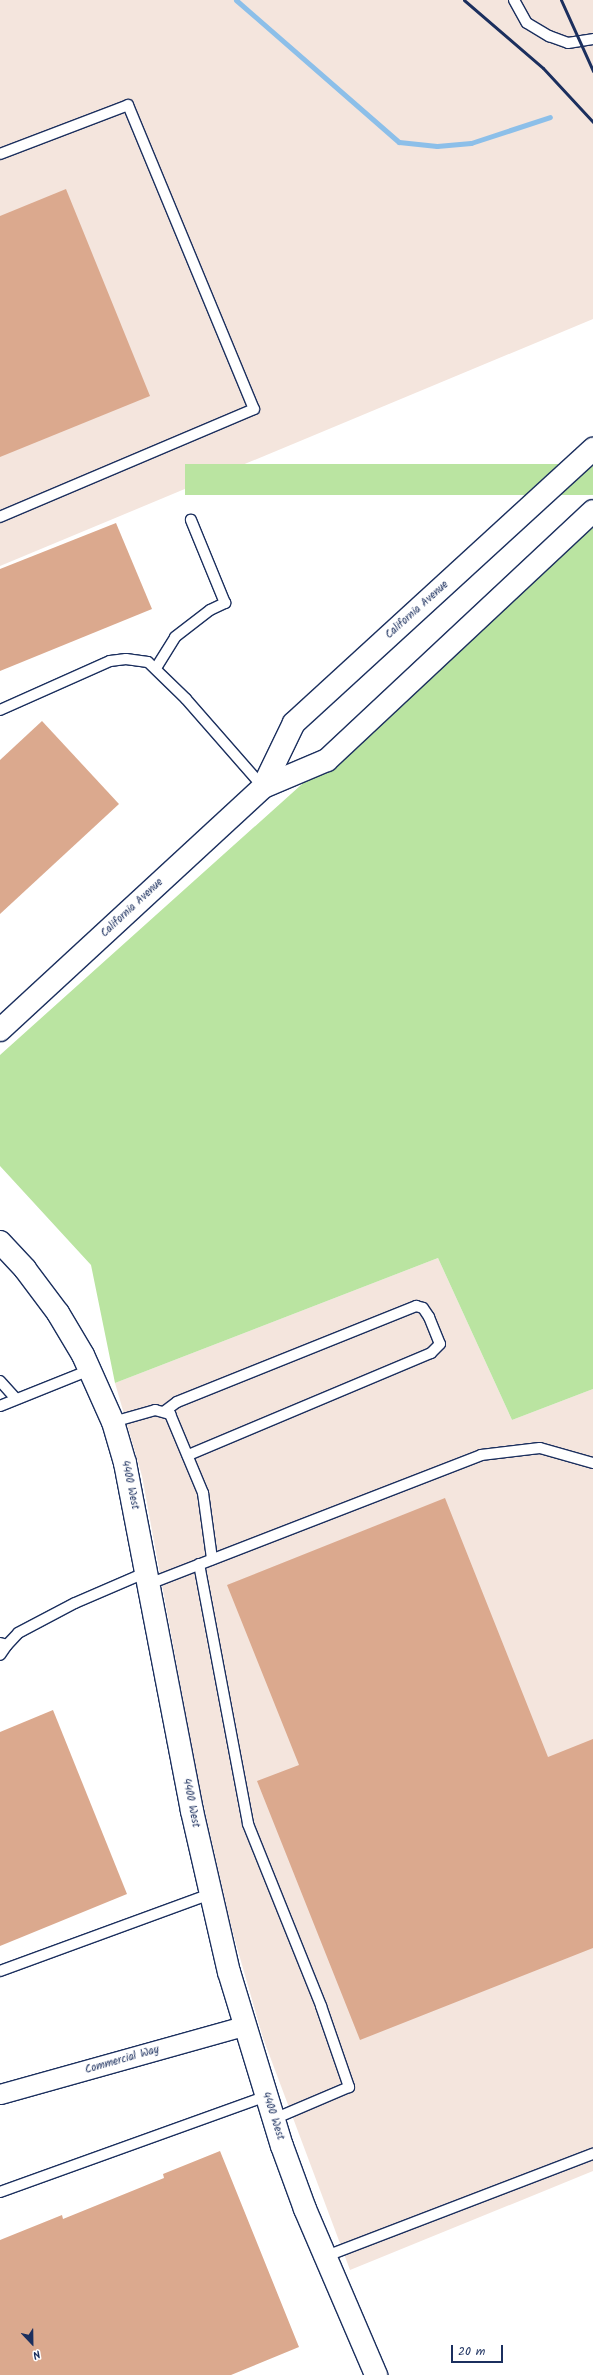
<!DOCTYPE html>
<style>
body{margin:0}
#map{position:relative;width:593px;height:2375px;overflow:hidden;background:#fff;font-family:Kalam,sans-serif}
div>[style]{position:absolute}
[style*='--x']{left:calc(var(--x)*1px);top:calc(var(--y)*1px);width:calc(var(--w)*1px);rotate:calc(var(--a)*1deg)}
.built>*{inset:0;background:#f4e5dd}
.green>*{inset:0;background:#bae4a1;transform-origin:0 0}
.stream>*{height:5px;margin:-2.5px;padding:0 2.5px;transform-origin:2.5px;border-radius:2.5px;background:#8cbfe9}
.building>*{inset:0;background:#dba98e}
.roads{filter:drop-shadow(1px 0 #1b2f5e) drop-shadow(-1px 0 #1b2f5e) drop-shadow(0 1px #1b2f5e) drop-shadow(0 -1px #1b2f5e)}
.lane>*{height:10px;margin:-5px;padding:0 5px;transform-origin:5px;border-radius:5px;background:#fff}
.street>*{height:19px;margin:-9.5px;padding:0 9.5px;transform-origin:9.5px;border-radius:9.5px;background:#fff}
.secondary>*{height:22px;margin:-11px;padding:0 11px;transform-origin:11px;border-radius:11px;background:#fff}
.rail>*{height:3px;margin:-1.5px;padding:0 1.5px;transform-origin:1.5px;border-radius:1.5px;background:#1b2f5e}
span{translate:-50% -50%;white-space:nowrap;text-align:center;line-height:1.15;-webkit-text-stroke:3.5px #fff;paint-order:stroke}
.street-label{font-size:11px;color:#1b2f5e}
.north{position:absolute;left:12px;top:2323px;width:40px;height:40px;-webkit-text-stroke:3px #fff;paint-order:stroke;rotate:158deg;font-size:11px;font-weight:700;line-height:16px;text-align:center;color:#1b2f5e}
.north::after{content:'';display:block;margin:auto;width:14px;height:18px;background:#1b2f5e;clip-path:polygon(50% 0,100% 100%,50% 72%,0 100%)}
.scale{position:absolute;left:451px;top:2345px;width:52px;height:18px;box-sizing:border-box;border:2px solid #1b2f5e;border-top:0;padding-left:5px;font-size:12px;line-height:14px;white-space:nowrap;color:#1b2f5e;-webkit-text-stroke:3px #fff;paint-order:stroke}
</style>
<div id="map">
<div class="built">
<i style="clip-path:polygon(0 0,593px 0,593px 319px,0 566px)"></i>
<i style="clip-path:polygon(438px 1258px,512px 1420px,593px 1389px,593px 2171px,350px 2270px,263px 2038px,232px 1930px,198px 1781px,142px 1476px,115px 1383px)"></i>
</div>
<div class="green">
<i style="left:593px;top:464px;width:31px;height:408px;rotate:90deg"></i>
<i style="clip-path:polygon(593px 523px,593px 1389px,512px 1420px,438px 1258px,115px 1383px,91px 1265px,0 1166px,0 1055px)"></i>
</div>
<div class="stream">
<i style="--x:236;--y:0;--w:216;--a:41.1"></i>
<i style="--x:399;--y:142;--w:38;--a:6"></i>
<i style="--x:437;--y:146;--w:34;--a:-5"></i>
<i style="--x:471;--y:143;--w:83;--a:-18.2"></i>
</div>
<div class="building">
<i style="clip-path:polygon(66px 189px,150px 396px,0 457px,0 216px)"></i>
<i style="clip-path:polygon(116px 523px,152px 609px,0 671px,0 569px)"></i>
<i style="clip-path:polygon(42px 721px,119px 804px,0 914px,0 760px)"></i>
<i style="clip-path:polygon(445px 1498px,548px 1757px,593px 1739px,593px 1948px,360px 2040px,257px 1781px,299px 1765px,227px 1585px)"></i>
<i style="clip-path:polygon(53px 1710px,127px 1894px,0 1946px,0 1732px)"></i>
<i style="clip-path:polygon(220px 2151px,299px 2347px,231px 2375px,0 2375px,0 2240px,62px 2215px,63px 2219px,164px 2178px,163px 2174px)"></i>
</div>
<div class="roads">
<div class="lane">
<i style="--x:514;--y:0;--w:26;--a:61"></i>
<i style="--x:527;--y:23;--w:26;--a:31"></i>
<i style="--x:549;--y:36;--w:20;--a:20"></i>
<i style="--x:568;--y:43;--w:25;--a:-9"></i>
<i style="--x:0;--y:154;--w:137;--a:-20.9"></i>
<i style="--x:128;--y:105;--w:329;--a:67.5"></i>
<i style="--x:254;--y:409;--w:276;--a:157"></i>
<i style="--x:156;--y:668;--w:36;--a:-58"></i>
<i style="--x:175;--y:637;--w:44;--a:-37.6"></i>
<i style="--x:210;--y:610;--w:17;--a:-25"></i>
<i style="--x:225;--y:603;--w:90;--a:-112.3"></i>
<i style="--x:0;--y:710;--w:120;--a:-24"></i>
<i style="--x:110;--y:661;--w:16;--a:-7"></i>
<i style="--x:126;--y:659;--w:22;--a:8"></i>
<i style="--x:148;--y:662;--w:53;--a:44.2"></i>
<i style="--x:186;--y:699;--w:117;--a:48.8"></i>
<i style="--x:0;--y:1381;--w:24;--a:48"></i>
<i style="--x:0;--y:1406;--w:97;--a:-21.8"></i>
<i style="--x:165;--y:1411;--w:15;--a:-37"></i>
<i style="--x:177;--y:1402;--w:258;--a:-21.9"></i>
<i style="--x:416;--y:1306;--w:7;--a:16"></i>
<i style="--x:423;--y:1308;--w:11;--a:56"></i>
<i style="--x:429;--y:1317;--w:29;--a:68"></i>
<i style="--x:440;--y:1344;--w:13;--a:135"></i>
<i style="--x:431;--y:1353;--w:264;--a:157.2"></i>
<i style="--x:113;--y:1422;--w:44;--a:-15.9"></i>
<i style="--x:155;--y:1410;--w:16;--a:15"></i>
<i style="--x:170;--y:1414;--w:86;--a:67.3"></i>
<i style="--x:203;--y:1493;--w:67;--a:82.2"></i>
<i style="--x:199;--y:1564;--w:265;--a:79.3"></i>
<i style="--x:248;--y:1824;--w:196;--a:68.1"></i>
<i style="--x:321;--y:2006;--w:86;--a:70.9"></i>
<i style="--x:349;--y:2087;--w:82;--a:156.9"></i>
<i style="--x:149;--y:1584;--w:356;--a:-21.2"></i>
<i style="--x:481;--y:1455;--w:59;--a:-6.8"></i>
<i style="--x:540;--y:1448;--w:55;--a:15.8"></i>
<i style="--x:0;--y:1643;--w:7;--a:16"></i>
<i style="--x:7;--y:1645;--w:12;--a:125"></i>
<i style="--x:7;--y:1645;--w:16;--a:-47"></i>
<i style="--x:18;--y:1633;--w:64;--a:-27.8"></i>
<i style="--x:75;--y:1603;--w:78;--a:-23.3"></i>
<i style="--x:0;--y:1971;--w:224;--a:-20.1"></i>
<i style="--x:0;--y:2192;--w:283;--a:-19.8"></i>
<i style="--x:324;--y:2257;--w:288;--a:-21"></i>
</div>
<div class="street">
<i style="--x:0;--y:2094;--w:253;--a:-15.6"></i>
</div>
<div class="secondary">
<i style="--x:263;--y:787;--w:71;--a:-64.2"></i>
<i style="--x:294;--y:723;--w:406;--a:-42.5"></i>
<i style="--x:0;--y:1030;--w:358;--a:-42.7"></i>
<i style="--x:263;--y:787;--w:69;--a:-22.9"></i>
<i style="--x:327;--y:760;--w:364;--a:-43.1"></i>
<i style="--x:0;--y:1242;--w:37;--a:47"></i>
<i style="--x:25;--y:1269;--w:55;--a:53.1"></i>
<i style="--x:58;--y:1313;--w:49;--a:59.2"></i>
<i style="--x:83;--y:1355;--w:73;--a:65.9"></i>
<i style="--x:113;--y:1422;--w:43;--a:73.7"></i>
<i style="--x:125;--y:1463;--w:354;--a:79.1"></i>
<i style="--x:192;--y:1811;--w:165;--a:77.1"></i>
<i style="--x:229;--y:1972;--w:182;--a:73.1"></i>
<i style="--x:282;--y:2146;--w:67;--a:69.9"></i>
<i style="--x:305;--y:2209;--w:181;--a:66.8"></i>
</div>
</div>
<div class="rail">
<i style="--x:464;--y:0;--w:104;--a:40.7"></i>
<i style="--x:543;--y:68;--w:74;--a:47.2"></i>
<i style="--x:561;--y:0;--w:78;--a:65.7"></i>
</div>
<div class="street-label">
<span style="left:417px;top:610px;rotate:-42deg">California Avenue</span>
<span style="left:132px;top:908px;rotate:-43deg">California Avenue</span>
<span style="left:130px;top:1485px;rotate:78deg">4400 West</span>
<span style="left:191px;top:1803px;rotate:79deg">4400 West</span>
<span style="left:122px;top:2060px;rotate:-16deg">Commercial Way</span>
<span style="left:273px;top:2116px;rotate:72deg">4400 West</span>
</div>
<div class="north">N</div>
<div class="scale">20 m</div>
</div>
